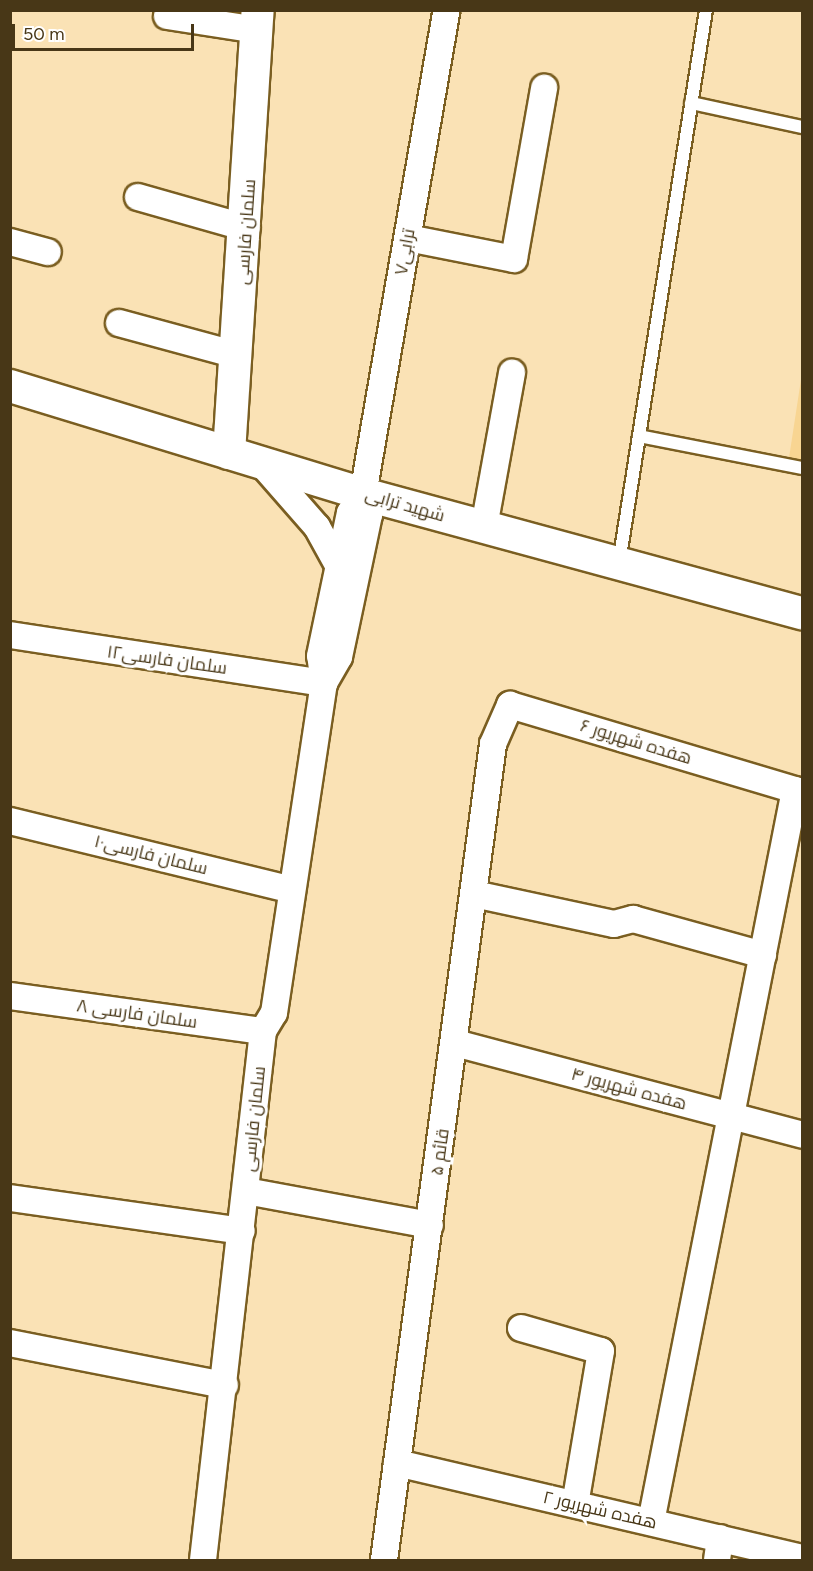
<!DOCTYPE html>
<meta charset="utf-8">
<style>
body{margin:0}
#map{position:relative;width:813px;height:1571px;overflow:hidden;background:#fae2b5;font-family:Figtree,Cairo,sans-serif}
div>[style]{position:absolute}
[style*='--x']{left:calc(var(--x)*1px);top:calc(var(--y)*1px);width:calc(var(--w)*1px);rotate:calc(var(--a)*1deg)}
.built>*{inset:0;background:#f8d592}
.roads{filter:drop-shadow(2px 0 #7a5e21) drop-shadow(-2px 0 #7a5e21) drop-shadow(0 2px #7a5e21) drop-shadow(0 -2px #7a5e21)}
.service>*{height:12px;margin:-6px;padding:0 6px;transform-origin:6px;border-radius:6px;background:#fff}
.minor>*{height:26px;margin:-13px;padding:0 13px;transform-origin:13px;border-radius:13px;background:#fff}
.tertiary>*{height:32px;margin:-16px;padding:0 16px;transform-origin:16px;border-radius:16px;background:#fff}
span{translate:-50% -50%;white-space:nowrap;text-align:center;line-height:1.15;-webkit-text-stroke:6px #fff;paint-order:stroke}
.street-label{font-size:18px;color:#483717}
.frame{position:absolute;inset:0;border:12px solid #483717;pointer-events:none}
.scale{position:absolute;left:12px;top:24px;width:182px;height:27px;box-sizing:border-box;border:3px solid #483717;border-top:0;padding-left:8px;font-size:18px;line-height:21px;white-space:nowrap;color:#483717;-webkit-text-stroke:4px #fff;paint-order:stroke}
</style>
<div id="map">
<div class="built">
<i style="clip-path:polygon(802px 373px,802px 460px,789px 458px)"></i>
</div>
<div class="roads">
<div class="service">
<i style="--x:691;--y:103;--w:114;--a:12.2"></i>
<i style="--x:639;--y:436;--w:166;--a:11.1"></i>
<i style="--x:619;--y:563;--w:560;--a:-81.06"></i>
</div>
<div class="minor">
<i style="--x:167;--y:16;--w:91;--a:8.8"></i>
<i style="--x:138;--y:197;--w:113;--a:15.9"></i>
<i style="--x:408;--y:238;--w:108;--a:11.2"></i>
<i style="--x:514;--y:259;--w:174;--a:-80"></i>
<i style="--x:10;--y:242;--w:39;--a:15"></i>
<i style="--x:119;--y:323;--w:122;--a:15.2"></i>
<i style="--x:261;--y:463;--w:85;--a:48.8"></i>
<i style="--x:317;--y:527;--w:43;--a:61.1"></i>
<i style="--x:484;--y:527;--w:157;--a:-79.7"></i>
<i style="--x:10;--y:635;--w:318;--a:8.7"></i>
<i style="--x:324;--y:683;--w:30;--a:-60"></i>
<i style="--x:339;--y:657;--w:145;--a:-78.1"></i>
<i style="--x:369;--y:515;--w:22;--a:-106"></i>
<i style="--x:10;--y:821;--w:290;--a:13.7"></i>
<i style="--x:474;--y:894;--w:143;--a:12.1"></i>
<i style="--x:614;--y:924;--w:20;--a:-15"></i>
<i style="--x:633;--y:919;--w:135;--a:15.5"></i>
<i style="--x:10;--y:996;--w:255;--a:7.9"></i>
<i style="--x:455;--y:1043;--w:359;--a:14.8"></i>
<i style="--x:246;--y:1191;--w:187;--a:10.5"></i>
<i style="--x:10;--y:1198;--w:234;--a:8.1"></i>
<i style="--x:521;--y:1328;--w:83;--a:16"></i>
<i style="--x:601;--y:1351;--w:155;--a:99.6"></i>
<i style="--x:10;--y:1343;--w:219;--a:11.1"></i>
<i style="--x:397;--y:1463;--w:416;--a:13.2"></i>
<i style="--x:651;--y:1522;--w:746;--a:-78.87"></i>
<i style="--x:203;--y:1560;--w:532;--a:-83.53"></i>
<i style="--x:263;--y:1031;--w:21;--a:-59"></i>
<i style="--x:274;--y:1013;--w:334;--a:-81.4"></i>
<i style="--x:324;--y:683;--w:27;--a:-98"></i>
<i style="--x:320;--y:656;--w:146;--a:-78.2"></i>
<i style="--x:350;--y:513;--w:23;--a:-56"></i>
<i style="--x:363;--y:494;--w:491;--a:-80.2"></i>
<i style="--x:384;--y:1560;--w:823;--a:-82.39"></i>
<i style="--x:493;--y:744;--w:43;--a:-66.4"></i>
<i style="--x:510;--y:705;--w:305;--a:16.6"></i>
<i style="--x:717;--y:1560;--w:22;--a:-82"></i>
</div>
<div class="tertiary">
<i style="--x:10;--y:386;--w:369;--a:17"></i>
<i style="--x:363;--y:494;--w:455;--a:15.2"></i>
<i style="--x:229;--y:453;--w:444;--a:-86.3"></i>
</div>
</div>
<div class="street-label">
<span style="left:246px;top:232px;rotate:-86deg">سلمان فارسی</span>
<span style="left:405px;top:252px;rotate:-80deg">ترابی۷</span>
<span style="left:405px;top:505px;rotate:16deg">شهید ترابی</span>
<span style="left:167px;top:660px;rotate:8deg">سلمان فارسی۱۲</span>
<span style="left:636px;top:742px;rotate:17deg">هفده شهریور ۶</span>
<span style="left:151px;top:855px;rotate:14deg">سلمان فارسی۱۰</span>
<span style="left:137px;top:1014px;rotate:8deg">سلمان فارسی ۸</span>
<span style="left:629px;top:1089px;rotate:15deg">هفده شهریور ۴</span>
<span style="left:254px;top:1119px;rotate:-84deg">سلمان فارسی</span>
<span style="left:440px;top:1152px;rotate:-82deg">قائم ۵</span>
<span style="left:600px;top:1510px;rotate:13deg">هفده شهریور ۲</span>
</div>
<div class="frame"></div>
<div class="scale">50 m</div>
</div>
